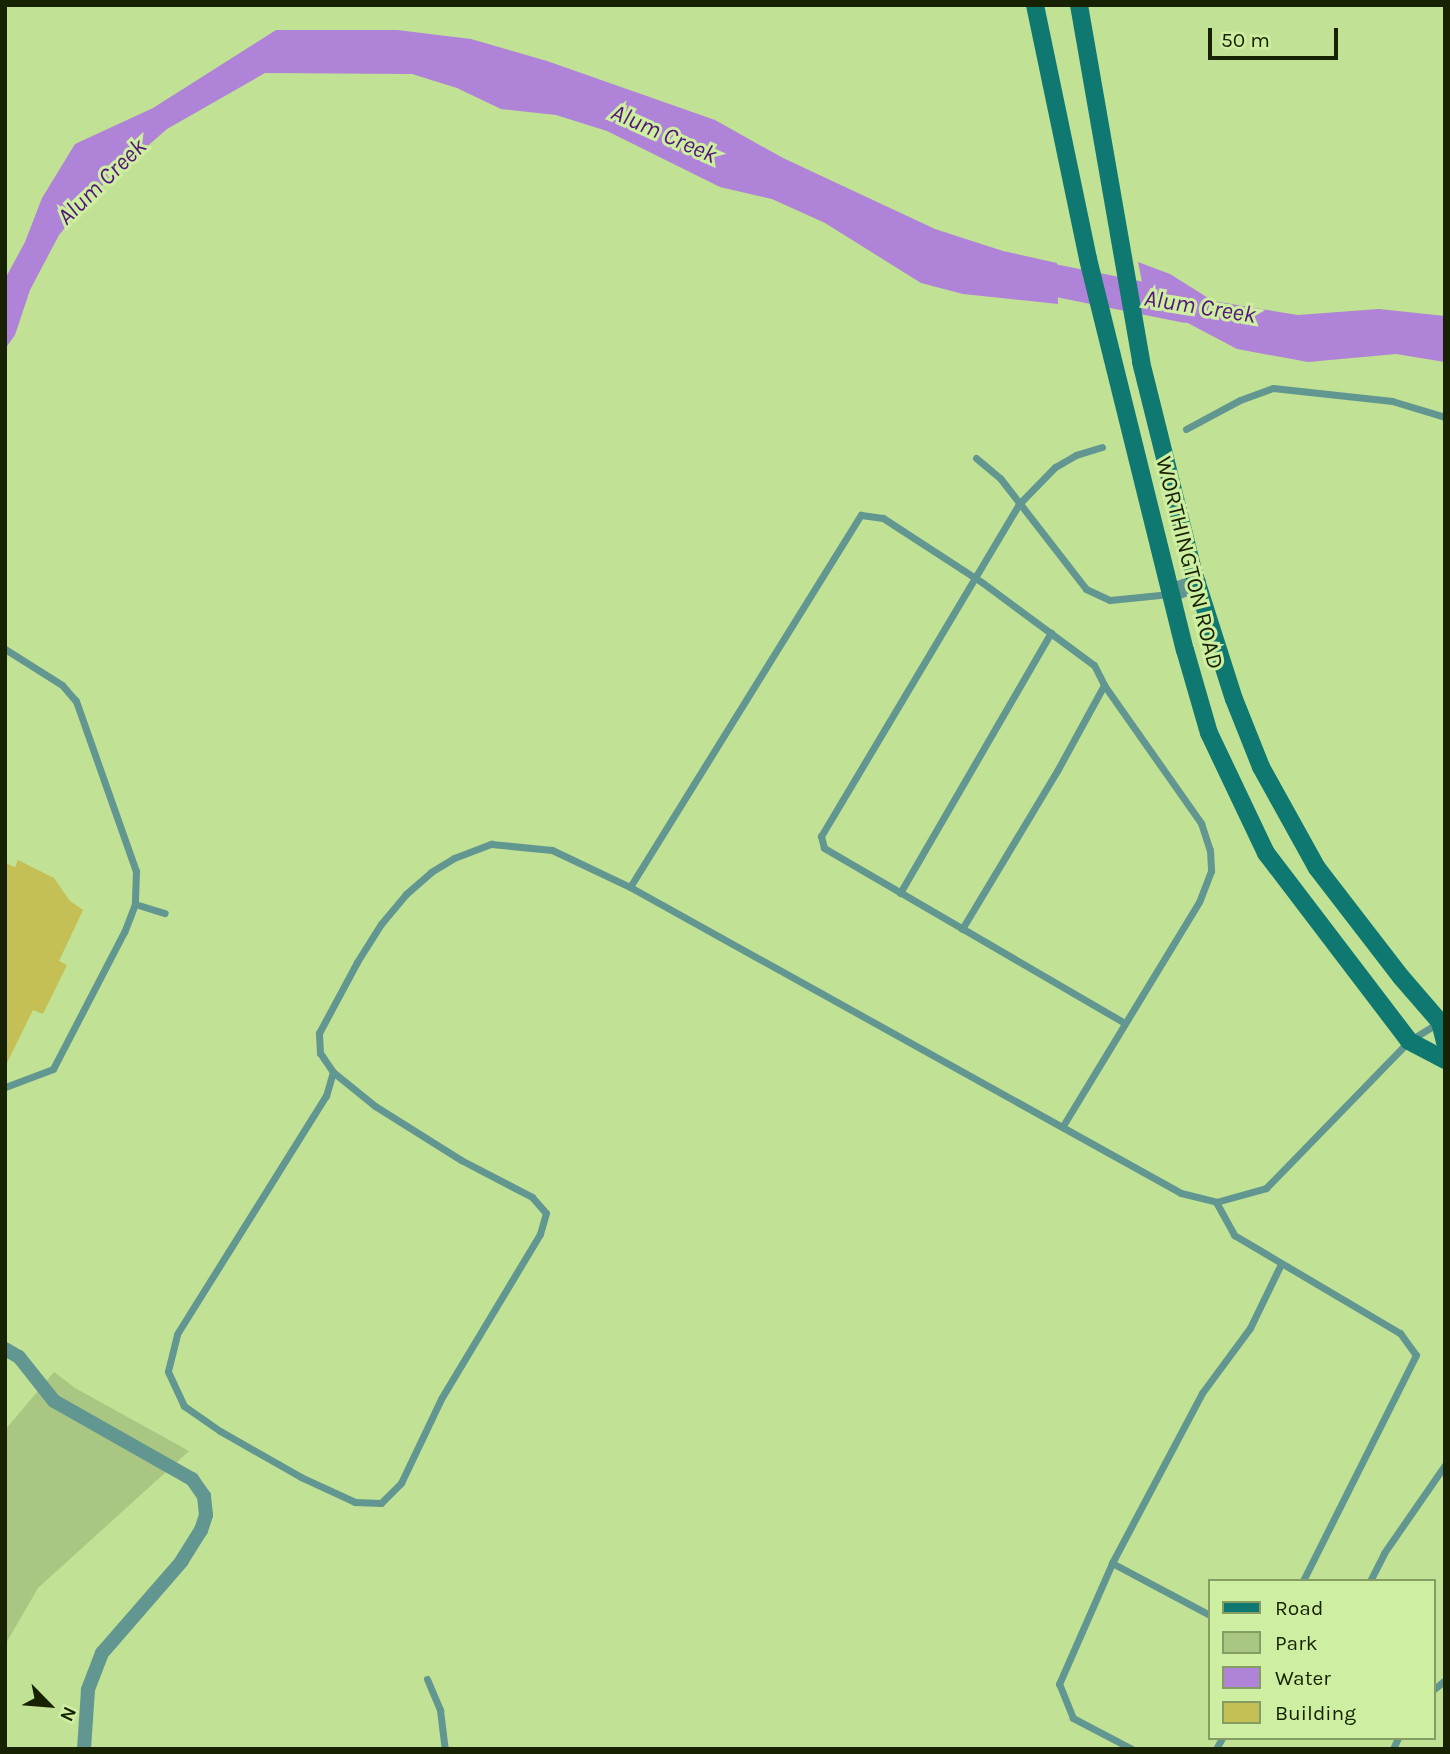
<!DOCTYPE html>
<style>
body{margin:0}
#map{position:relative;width:1450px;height:1754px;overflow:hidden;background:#c1e194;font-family:Karla,sans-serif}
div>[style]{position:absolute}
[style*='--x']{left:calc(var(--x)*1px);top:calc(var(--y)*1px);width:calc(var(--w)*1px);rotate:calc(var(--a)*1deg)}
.green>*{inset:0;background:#aac683}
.water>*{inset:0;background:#af83d8}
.river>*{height:32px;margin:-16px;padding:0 16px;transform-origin:16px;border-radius:16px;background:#af83d8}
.building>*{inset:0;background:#c4c055}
.service>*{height:7px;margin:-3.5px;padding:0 3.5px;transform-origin:3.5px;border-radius:3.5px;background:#629791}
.minor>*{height:14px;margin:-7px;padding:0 7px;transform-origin:7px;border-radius:7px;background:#629791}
.tertiary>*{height:18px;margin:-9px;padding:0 9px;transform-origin:9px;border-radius:9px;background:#629791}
.secondary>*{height:18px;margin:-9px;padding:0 9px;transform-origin:9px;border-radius:9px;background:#0f7971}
span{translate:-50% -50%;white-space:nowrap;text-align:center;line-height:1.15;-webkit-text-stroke:6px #ceefa1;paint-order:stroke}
.street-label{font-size:23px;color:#172203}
.water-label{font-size:24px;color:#53177c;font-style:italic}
.frame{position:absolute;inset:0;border:7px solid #172203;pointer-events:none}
.legend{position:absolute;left:1208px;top:1579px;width:228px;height:161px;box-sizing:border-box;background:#ceefa1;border:2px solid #859d62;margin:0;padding:9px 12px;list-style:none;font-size:21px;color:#172203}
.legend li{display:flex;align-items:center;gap:14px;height:35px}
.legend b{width:35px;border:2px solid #859d62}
.north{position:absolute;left:14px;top:1670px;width:70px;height:70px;-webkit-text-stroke:5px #ceefa1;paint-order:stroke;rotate:115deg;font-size:19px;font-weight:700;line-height:28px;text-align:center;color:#172203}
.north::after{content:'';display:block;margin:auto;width:24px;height:32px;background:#172203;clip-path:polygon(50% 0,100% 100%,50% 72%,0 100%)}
.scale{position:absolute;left:1208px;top:28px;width:130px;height:32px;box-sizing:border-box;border:4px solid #172203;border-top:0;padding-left:9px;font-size:21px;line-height:24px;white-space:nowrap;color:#172203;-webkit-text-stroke:5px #ceefa1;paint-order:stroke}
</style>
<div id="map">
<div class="green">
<i style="clip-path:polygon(54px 1372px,75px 1388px,189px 1451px,38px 1588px,5px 1645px,5px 1430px)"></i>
</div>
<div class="water">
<i style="clip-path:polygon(276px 30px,397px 30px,471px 39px,547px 61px,715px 120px,783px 158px,935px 229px,1003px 251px,1057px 263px,1058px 304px,963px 294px,921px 283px,825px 223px,772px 199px,720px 187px,607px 131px,556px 115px,501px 109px,457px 88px,412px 74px,265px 73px,167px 129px,98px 189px,59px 235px,30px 290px,15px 335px,5px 349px,5px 279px,25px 242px,42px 198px,75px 144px,153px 108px)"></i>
<i style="clip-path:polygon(1138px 262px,1170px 274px,1213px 301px,1298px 315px,1379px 309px,1445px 316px,1445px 362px,1396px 354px,1308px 362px,1237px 349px,1184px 321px,1148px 312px)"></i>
</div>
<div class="river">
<i style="--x:1018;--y:273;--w:171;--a:11.4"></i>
</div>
<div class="building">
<i style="clip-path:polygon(18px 860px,54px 878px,70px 901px,83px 910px,59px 961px,67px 965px,43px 1014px,33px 1010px,5px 1067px,5px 863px,15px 867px)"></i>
</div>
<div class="service">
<i style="--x:1186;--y:429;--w:61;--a:-28.2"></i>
<i style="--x:1240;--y:400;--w:35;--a:-20"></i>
<i style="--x:1273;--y:388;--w:120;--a:6.2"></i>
<i style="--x:1392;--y:401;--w:55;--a:16.8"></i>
<i style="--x:1102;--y:447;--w:27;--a:163"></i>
<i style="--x:1076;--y:455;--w:24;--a:150"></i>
<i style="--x:1055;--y:467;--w:52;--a:134.2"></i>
<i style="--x:1019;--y:504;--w:387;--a:120.8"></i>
<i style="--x:821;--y:836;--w:12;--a:76"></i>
<i style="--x:824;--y:848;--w:348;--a:30.2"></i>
<i style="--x:976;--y:458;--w:31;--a:40"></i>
<i style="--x:1000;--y:478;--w:140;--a:52.2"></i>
<i style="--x:1086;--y:589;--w:26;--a:25"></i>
<i style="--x:1110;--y:600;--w:60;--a:-5.7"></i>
<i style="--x:5;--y:649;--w:67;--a:32.3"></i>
<i style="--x:62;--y:685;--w:21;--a:49"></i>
<i style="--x:76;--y:701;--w:180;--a:70.6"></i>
<i style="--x:136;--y:871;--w:33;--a:92"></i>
<i style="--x:135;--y:904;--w:30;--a:111"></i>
<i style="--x:124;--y:932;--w:154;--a:117.4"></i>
<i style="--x:53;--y:1069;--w:51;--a:159.4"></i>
<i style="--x:630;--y:887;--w:438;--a:-58.2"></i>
<i style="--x:861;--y:515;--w:22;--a:8"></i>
<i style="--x:883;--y:518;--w:119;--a:33"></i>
<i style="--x:983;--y:583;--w:138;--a:36.5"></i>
<i style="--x:1094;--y:665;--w:22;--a:63"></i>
<i style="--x:1104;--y:685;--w:169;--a:54.9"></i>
<i style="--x:1201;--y:823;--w:28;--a:72"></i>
<i style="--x:1210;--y:850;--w:21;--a:87"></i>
<i style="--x:1211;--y:871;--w:33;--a:111"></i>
<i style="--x:1199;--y:902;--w:263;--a:121.3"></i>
<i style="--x:900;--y:893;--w:301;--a:-59.9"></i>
<i style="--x:135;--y:904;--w:31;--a:17"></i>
<i style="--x:962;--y:929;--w:184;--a:-59"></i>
<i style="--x:1057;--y:771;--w:98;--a:-61.3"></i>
<i style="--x:333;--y:1072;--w:54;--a:39"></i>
<i style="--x:375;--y:1106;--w:102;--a:32.1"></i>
<i style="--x:461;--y:1160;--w:80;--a:27.5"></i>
<i style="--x:532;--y:1197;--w:21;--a:49"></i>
<i style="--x:546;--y:1213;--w:22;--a:106"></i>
<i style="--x:540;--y:1234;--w:192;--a:121"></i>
<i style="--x:441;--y:1399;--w:93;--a:115.5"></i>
<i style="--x:401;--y:1483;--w:28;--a:135"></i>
<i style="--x:381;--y:1503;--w:26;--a:-178"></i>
<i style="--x:355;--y:1502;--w:60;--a:-155.2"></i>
<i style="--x:301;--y:1477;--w:93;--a:-150.4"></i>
<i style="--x:220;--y:1431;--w:44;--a:-145.2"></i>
<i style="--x:184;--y:1406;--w:38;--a:-115"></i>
<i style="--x:168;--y:1371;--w:38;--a:-76"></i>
<i style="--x:177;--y:1334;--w:281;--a:-58"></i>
<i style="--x:326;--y:1096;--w:25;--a:-74"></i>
<i style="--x:333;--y:1072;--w:23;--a:-124"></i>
<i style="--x:320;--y:1053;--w:20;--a:-93"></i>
<i style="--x:319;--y:1033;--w:81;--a:-61.8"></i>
<i style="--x:357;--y:962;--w:45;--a:-57.7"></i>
<i style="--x:381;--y:924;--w:39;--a:-50"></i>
<i style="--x:406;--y:894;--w:33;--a:-41"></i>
<i style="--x:431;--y:872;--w:27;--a:-31"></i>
<i style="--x:454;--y:858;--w:40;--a:-21"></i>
<i style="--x:491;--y:844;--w:61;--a:5.6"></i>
<i style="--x:552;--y:850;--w:86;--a:25.4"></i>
<i style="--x:630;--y:887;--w:630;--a:29.05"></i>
<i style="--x:1181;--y:1193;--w:36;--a:14"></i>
<i style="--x:1216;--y:1202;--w:52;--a:-15.6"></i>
<i style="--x:1266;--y:1188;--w:205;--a:-45.8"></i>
<i style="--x:1409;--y:1041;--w:36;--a:-32"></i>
<i style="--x:1216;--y:1202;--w:38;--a:61"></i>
<i style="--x:1234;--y:1235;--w:193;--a:30.6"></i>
<i style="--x:1400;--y:1333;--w:27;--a:54"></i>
<i style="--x:1416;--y:1355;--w:253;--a:116.6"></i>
<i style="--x:1112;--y:1563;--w:111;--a:28"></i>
<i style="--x:1370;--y:1581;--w:31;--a:-63"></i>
<i style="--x:1384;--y:1553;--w:107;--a:-55.3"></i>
<i style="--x:427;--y:1679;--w:34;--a:67"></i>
<i style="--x:440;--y:1710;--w:39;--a:83"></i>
<i style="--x:1434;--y:1689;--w:14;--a:-39"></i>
<i style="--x:1132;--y:1749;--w:67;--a:-152.3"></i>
<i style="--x:1073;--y:1718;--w:37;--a:-112"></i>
<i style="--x:1059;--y:1684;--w:132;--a:-66.3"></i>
<i style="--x:1112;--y:1563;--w:192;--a:-62.1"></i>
<i style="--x:1202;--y:1393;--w:81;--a:-53.6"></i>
<i style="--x:1250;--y:1328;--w:71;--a:-64.2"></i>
<i style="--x:1216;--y:1749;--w:13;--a:-61"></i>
<i style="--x:1393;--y:1749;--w:12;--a:-66"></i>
</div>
<div class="minor">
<i style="--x:5;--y:1349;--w:16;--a:30"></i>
<i style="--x:19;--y:1357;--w:56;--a:51.5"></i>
<i style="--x:54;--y:1401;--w:159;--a:29.5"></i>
<i style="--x:192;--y:1479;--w:21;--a:55"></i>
<i style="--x:204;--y:1496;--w:19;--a:84"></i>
<i style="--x:206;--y:1515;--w:16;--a:108"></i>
<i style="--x:201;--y:1530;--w:36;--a:122"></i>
<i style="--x:182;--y:1561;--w:122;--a:131"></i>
<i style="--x:102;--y:1653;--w:40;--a:111"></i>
<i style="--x:88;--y:1690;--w:59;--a:93.9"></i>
</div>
<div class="tertiary">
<i style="--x:1171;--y:593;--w:28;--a:-21"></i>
</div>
<div class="secondary">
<i style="--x:1035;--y:5;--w:259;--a:78.2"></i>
<i style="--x:1088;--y:259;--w:403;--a:76.1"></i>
<i style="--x:1185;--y:650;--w:86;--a:73.9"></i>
<i style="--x:1209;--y:733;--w:133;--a:64.6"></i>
<i style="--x:1266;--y:853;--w:236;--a:52.7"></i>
<i style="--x:1409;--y:1041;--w:41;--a:27.8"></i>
<i style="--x:1079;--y:5;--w:362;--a:80.1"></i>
<i style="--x:1141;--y:362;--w:219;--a:76"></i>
<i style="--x:1194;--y:574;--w:131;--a:72.3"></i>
<i style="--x:1234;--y:699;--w:73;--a:68.3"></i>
<i style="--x:1261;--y:767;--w:115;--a:61"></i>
<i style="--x:1317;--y:868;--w:138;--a:52.4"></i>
<i style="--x:1401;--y:977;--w:60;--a:49.1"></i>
<i style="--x:1440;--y:1022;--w:21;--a:76"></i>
</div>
<div class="street-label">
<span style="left:1189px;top:563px;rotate:76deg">WORTHINGTON ROAD</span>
</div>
<div class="water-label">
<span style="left:664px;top:134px;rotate:24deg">Alum Creek</span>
<span style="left:102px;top:182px;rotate:-44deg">Alum Creek</span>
<span style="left:1200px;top:307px;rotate:9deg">Alum Creek</span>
</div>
<div class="frame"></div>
<ul class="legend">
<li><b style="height:9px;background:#0f7971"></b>Road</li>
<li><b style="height:19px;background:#aac683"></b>Park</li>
<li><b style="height:19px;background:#af83d8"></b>Water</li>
<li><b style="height:19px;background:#c4c055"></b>Building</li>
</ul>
<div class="north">N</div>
<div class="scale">50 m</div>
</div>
